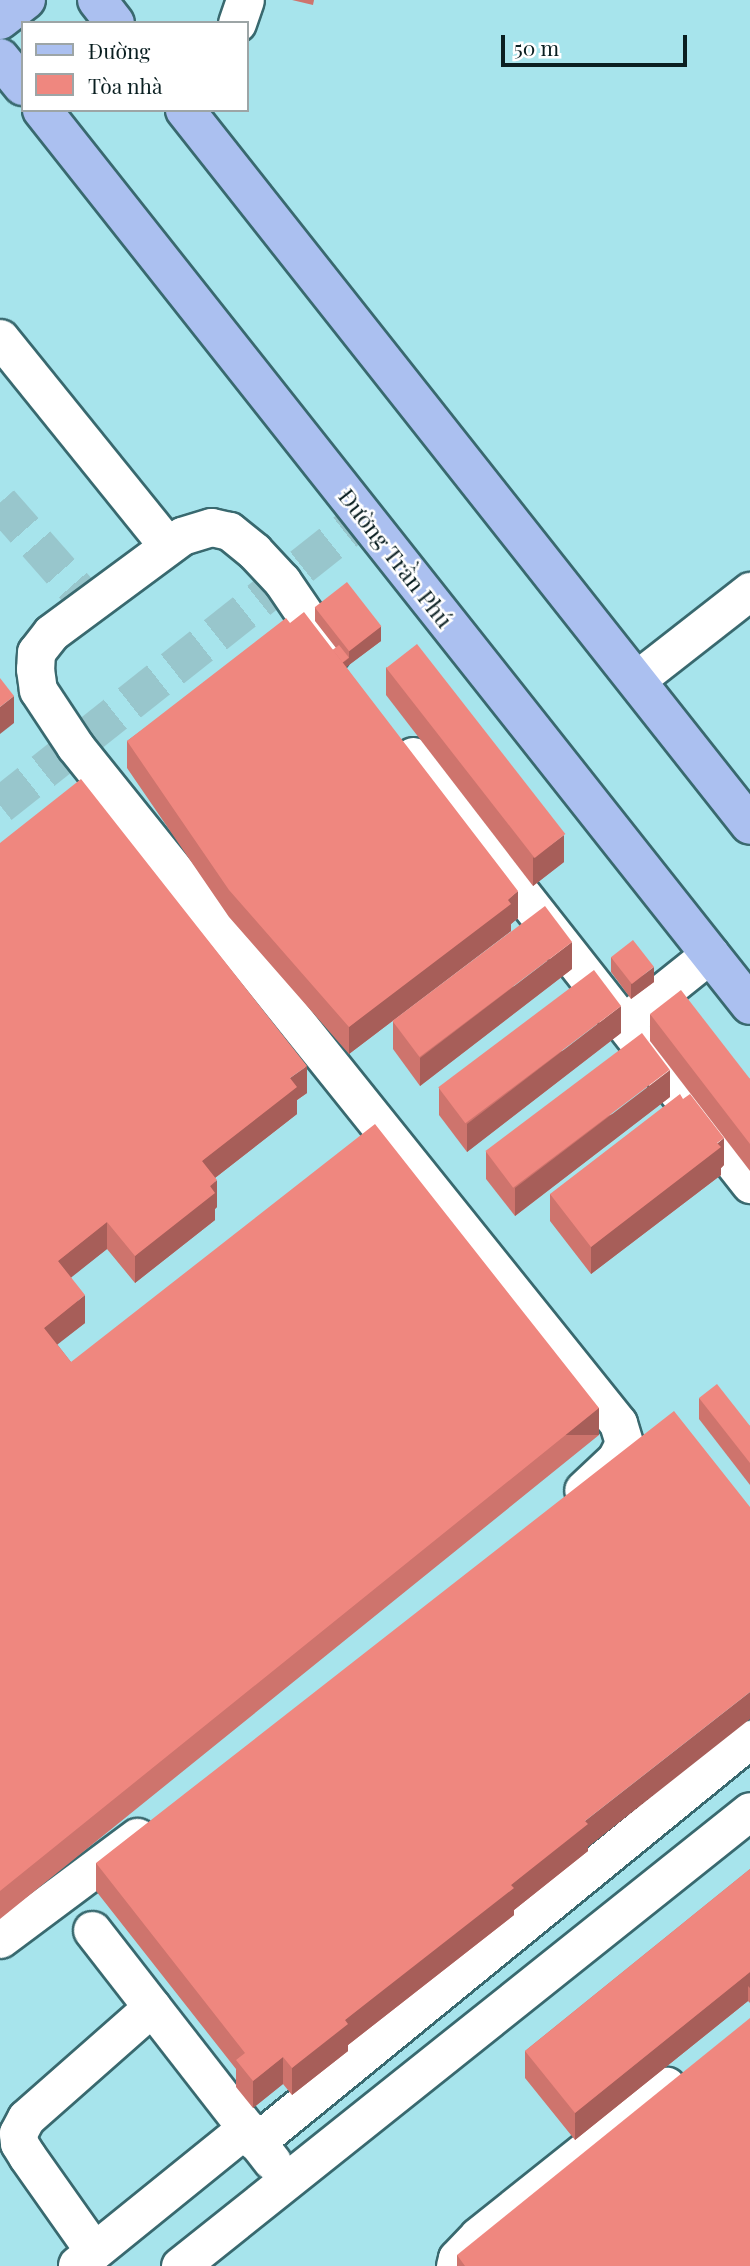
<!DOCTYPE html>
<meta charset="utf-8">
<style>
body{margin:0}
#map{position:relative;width:750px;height:2266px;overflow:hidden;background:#bcf0f7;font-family:"Playfair Display",serif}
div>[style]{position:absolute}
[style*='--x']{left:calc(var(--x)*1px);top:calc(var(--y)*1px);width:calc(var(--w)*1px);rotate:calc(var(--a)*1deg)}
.built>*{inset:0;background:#a7e4ec}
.minor-tunnel>*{height:37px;margin-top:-18.5px;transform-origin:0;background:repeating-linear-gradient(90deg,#98c6cc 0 37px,transparent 0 55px)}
.roads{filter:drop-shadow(2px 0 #39696f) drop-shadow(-2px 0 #39696f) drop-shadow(0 2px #39696f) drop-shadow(0 -2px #39696f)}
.minor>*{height:37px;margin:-18.5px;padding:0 18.5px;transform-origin:18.5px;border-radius:18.5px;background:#fff}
.major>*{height:38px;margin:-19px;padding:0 19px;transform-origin:19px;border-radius:19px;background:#abc0f0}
.wall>*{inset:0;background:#ce746d}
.shaded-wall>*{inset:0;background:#a75e59;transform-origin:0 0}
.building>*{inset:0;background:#ef877f;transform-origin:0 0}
span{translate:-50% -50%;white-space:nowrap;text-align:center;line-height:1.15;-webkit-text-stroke:5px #fff;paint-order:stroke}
.street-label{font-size:23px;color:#0a1f21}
.legend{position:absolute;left:21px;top:21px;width:228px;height:91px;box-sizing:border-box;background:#fff;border:2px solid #9da5a6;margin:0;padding:9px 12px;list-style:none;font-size:21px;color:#0a1f21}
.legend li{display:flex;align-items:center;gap:14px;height:35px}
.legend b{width:35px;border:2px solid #9da5a6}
.scale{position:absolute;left:501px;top:35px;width:186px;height:32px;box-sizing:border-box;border:4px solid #0a1f21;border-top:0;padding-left:9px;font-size:21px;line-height:24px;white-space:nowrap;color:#0a1f21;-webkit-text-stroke:5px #fff;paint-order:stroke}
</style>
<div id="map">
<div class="built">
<i style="clip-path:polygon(evenodd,0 0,750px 0,750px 2266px,0 2266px,0 0,23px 23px,247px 23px,247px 110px,23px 110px,23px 23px)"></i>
</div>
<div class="minor-tunnel">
<i style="--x:0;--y:502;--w:136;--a:48.6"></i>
<i style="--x:0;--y:805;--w:464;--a:-38.4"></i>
</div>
<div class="roads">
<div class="minor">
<i style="--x:237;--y:23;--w:24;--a:-71"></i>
<i style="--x:0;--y:338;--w:267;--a:51.1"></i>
<i style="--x:331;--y:653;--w:87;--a:-124.2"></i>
<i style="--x:282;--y:581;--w:41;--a:-133"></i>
<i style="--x:254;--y:551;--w:32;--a:-141"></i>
<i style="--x:229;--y:531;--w:18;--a:-167"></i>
<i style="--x:211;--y:527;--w:30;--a:163"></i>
<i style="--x:182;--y:536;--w:163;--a:143.5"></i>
<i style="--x:51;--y:633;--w:24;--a:128"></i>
<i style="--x:36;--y:652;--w:17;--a:93"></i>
<i style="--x:35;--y:669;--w:21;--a:82"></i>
<i style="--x:38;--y:690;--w:67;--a:56.5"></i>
<i style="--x:75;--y:746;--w:868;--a:51.27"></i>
<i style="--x:618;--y:1423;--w:21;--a:73"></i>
<i style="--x:624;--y:1443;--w:18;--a:117"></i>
<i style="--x:616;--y:1459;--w:45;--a:136.8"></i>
<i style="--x:636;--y:680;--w:145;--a:-38"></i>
<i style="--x:413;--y:756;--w:545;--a:51.78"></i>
<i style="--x:625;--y:1022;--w:109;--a:-38.7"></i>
<i style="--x:92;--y:1930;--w:293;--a:52.1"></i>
<i style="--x:0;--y:1939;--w:171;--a:-36.7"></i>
<i style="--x:256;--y:2142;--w:638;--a:-39.21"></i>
<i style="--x:94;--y:2251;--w:116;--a:-125.2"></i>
<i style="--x:27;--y:2156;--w:15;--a:-122"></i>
<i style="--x:19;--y:2143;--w:10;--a:-96"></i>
<i style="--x:18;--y:2133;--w:17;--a:-62"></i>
<i style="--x:26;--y:2118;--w:168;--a:-41.4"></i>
<i style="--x:77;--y:2265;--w:218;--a:-39"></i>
<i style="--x:180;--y:2266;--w:729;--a:-38.6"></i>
<i style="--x:455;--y:2266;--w:8;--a:-76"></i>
<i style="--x:457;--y:2258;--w:30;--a:-46"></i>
<i style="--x:478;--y:2236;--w:241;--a:-38.6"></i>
</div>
<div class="major">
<i style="--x:97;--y:0;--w:29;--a:52"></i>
<i style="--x:0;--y:20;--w:33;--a:-38"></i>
<i style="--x:0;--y:58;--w:36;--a:51"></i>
<i style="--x:42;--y:110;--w:1141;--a:51.65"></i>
<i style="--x:185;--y:110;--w:911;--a:51.68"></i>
</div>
</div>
<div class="wall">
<i style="clip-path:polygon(292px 0,314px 0,313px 5px)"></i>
<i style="clip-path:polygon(315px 607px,381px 641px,346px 667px,518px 918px,511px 924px,511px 931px,349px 1054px,229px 917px,127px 768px,127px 741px,290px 623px,333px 650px,336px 648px,315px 621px)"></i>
<i style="clip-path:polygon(386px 667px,564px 862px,533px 886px,386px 695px)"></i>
<i style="clip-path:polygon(0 843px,307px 1093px,297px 1100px,297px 1114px,215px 1178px,217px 1207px,215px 1209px,215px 1220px,135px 1283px,107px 1249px,71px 1277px,85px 1323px,57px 1344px,71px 1362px,599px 1435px,0 1919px)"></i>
<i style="clip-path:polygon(611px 957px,654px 982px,631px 999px,611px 972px)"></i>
<i style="clip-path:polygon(572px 969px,420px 1086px,393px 1049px,393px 1022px)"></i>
<i style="clip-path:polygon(650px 1014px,750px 1079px,750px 1171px,650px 1041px)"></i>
<i style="clip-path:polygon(621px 1033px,467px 1152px,439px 1115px,439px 1088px)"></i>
<i style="clip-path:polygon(670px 1097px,515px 1216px,486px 1179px,486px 1152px)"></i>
<i style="clip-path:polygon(724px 1165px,721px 1168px,721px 1175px,591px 1274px,550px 1221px,550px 1194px)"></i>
<i style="clip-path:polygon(699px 1398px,750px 1426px,750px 1485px,699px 1419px)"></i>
<i style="clip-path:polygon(588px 1847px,588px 1851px,514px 1910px,514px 1915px,348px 2045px,348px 2051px,292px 2095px,283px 2084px,253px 2108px,236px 2087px,236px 2069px,96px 1891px,96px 1863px)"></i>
<i style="clip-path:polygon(750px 1869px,750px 2003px,748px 2001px,575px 2140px,525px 2078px,525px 2051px)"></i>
<i style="clip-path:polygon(457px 2255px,750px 2266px,457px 2266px)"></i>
</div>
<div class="shaded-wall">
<i style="clip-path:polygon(381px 626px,381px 641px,333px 677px,333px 670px,349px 658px,349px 650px)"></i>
<i style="clip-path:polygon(14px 696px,14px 723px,0 734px,0 707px)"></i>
<i style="clip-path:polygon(564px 835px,564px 862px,533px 886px,533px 858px)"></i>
<i style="clip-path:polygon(518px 891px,518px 918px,511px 924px,511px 931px,349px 1054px,349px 1027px)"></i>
<i style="clip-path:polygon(572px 942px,572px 969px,420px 1086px,420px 1058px)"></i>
<i style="clip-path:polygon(654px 967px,654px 982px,631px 999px,631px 984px)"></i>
<i style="clip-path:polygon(621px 1006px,621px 1033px,467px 1152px,467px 1124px)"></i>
<i style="clip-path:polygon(307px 1066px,307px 1093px,297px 1100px,297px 1114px,202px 1188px,202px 1161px,290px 1078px)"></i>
<i style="clip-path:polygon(670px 1070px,670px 1097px,515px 1216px,515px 1188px)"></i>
<i style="clip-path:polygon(724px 1138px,724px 1165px,721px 1168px,721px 1175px,591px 1274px,591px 1247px)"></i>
<i style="clip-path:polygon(217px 1180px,217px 1207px,215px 1209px,215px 1220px,135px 1283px,135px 1256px)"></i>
<i style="clip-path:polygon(107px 1222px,107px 1249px,58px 1288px,58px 1261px)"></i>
<i style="clip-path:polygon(85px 1295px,85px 1323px,44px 1355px,44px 1328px)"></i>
<i style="left:599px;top:1408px;width:27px;height:769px;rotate:90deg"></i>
<i style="clip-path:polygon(750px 1692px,750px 1719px,588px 1847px,588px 1851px,514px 1910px,514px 1915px,348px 2045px,348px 2051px,292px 2095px,292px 2068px,345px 2020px,511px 1885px,585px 1821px)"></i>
<i style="clip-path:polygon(750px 1972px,750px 1988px,748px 1986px,748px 2001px,575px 2140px,575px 2113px)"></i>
<i style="clip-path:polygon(283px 2057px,283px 2084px,253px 2108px,253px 2081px)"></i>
</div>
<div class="building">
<i style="left:347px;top:582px;width:56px;height:41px;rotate:52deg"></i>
<i style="clip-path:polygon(304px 612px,518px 891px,508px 900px,511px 904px,349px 1027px,229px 890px,127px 741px,286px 618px,290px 623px)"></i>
<i style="left:417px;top:644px;width:241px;height:39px;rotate:52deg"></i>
<i style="left:339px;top:645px;width:16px;height:8px;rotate:52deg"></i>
<i style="clip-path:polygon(0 678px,14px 696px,0 707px)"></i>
<i style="clip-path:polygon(81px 779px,307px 1066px,290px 1078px,297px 1087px,202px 1161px,217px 1180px,210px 1186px,215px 1193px,135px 1256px,107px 1222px,58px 1261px,85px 1295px,44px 1328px,71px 1362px,375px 1124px,599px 1408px,0 1891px,0 843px)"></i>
<i style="left:545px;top:906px;width:45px;height:191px;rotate:53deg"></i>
<i style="left:633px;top:940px;width:34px;height:28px;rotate:52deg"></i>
<i style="left:594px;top:970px;width:45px;height:195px;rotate:53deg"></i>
<i style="clip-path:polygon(681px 990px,750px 1079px,750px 1144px,650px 1014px)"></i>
<i style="left:642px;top:1033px;width:46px;height:196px;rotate:53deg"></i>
<i style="clip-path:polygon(680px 1094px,683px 1099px,690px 1094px,724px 1138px,717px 1143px,721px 1147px,591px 1247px,550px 1194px)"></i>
<i style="clip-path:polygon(717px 1384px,750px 1426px,750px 1463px,699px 1398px)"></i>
<i style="clip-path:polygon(674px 1411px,750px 1507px,750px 1692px,585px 1821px,588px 1824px,511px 1885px,514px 1888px,345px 2020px,348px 2024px,292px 2068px,283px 2057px,253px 2081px,236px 2060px,245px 2053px,96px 1863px)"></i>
<i style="clip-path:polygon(750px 1869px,750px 1972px,575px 2113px,525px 2051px)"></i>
<i style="clip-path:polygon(750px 2018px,750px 2266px,465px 2266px,457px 2255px)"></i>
</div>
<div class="street-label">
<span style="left:396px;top:558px;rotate:52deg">Đường Trần Phú</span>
</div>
<ul class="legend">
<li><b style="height:9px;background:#abc0f0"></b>Đường</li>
<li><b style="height:19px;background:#ef877f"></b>Tòa nhà</li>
</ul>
<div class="scale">50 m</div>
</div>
